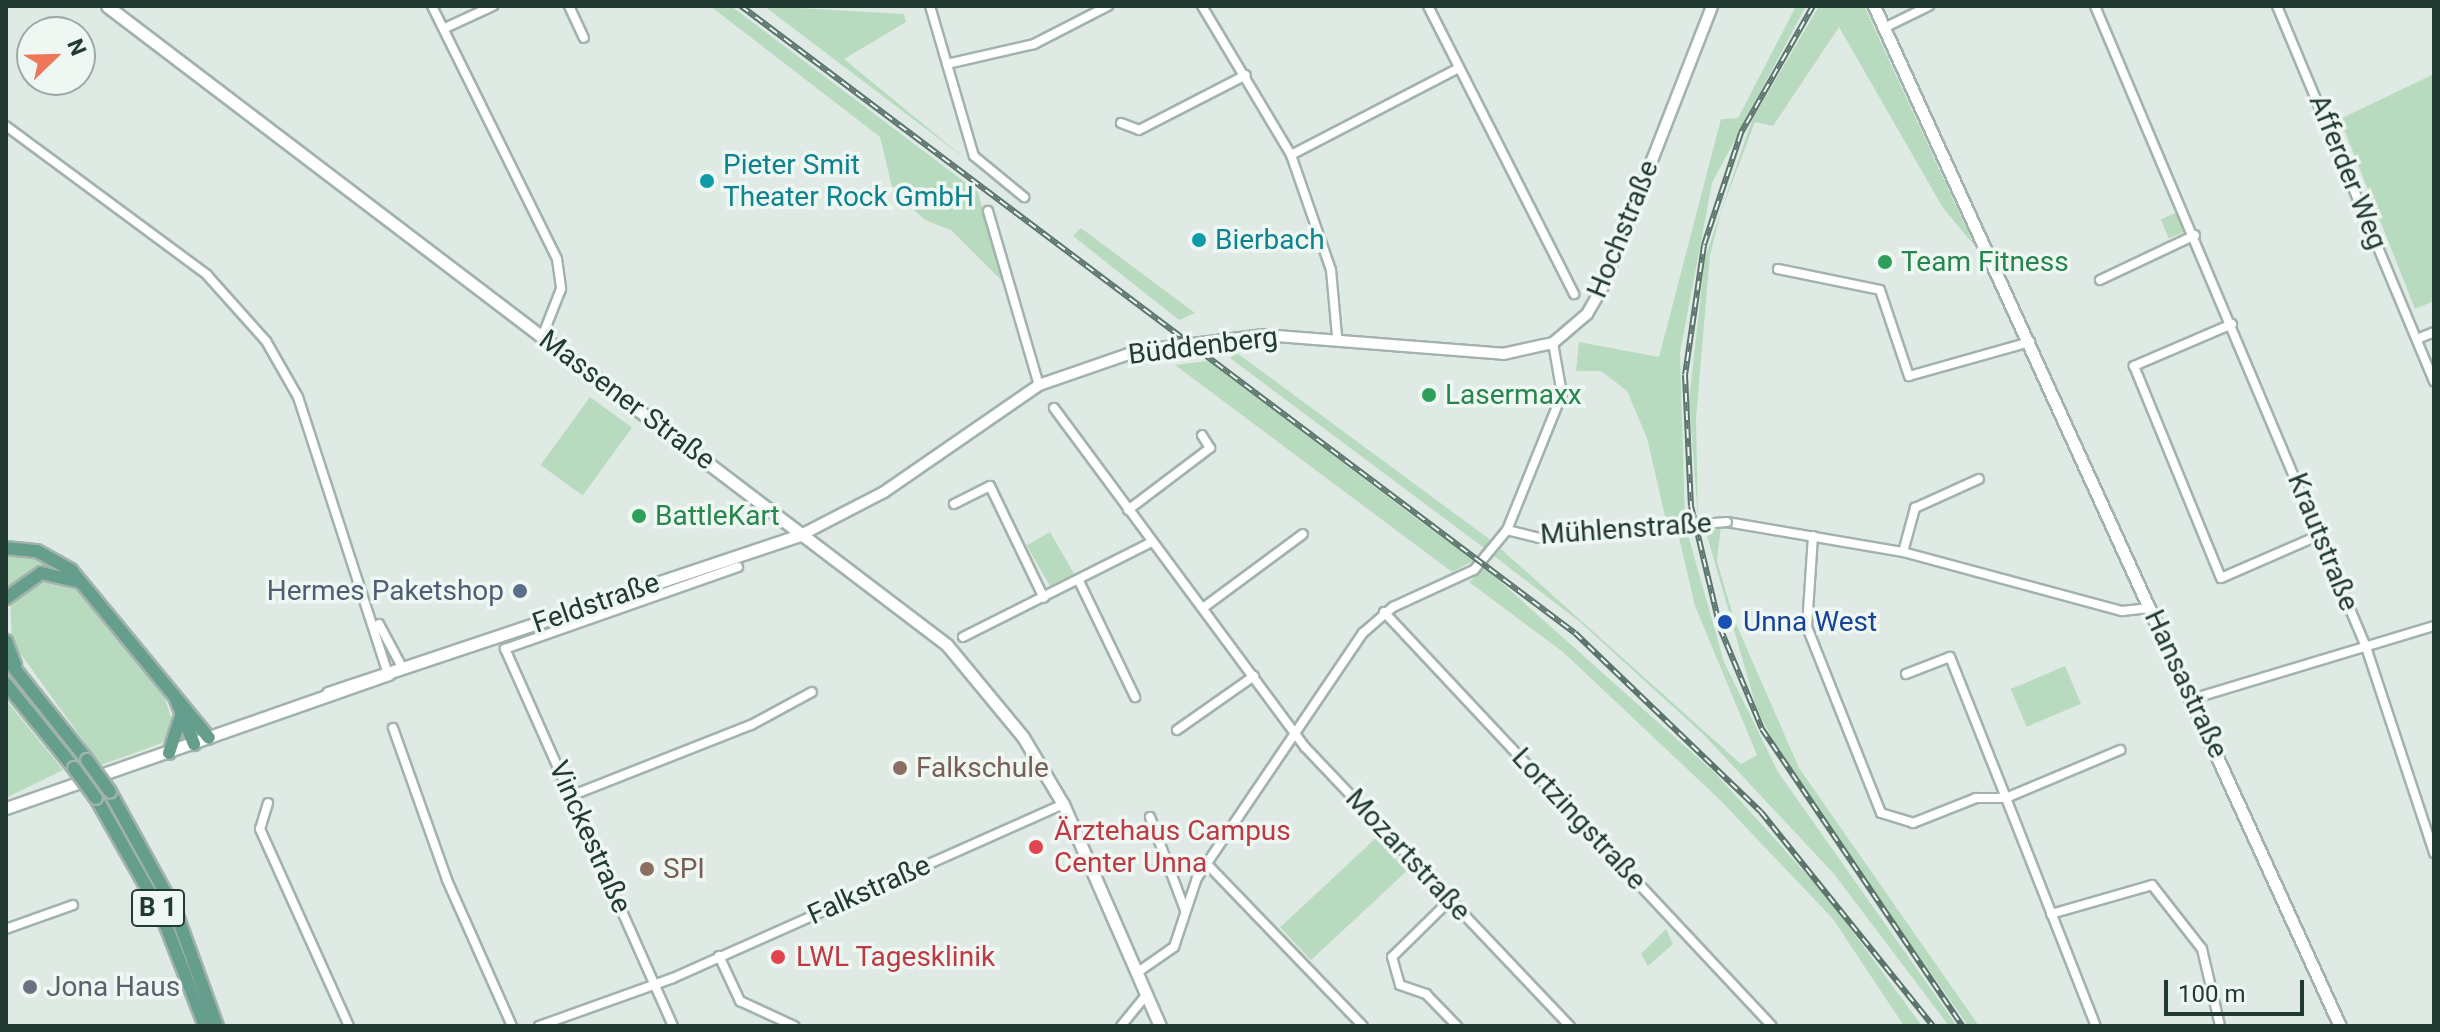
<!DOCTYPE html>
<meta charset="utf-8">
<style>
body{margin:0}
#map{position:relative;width:2440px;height:1032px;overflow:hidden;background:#dfeae5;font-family:Roboto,sans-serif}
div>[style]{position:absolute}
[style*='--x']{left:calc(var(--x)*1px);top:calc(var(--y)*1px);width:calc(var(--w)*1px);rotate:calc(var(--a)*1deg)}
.green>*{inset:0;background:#b8dbc0;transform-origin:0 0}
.roads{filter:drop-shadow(2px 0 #a2b2ac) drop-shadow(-2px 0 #a2b2ac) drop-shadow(0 2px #a2b2ac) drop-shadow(0 -2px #a2b2ac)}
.minor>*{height:8px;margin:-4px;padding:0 4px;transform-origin:4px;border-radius:4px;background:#fff}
.tertiary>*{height:10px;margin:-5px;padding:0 5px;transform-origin:5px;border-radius:5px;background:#fff}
.secondary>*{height:11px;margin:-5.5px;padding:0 5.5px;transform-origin:5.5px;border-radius:5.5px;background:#fff}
.primary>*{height:12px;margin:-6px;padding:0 6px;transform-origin:6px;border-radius:6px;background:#659e8d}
.rail>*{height:6px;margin-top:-3px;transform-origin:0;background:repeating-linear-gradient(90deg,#eff7f3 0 9px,#5b756d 0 18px);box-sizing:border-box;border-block:2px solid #5b756d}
.bridges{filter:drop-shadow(2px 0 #a2b2ac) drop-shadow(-2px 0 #a2b2ac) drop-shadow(0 2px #a2b2ac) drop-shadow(0 -2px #a2b2ac)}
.minor-bridge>*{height:8px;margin:-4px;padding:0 4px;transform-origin:4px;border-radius:4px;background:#fff}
.primary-bridge>*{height:12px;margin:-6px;padding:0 6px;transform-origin:6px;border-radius:6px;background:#659e8d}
.dots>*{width:22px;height:22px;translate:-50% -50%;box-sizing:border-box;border:4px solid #eff7f3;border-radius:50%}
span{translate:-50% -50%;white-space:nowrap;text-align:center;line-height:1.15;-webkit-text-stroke:7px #eff7f3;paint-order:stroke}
.shield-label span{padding:2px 6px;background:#eff7f3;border:2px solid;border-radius:6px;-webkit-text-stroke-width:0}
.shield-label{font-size:26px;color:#213a32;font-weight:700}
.culture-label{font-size:28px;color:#0d838f}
.left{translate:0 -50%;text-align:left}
.street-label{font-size:28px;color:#213a32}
.leisure-label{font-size:28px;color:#27864d}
.service-label{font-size:28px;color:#4e5e75}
.right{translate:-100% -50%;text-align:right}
.transit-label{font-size:28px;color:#164399}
.education-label{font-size:28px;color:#785e54}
.health-label{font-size:28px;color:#be3a42}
.worship-label{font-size:28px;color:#5b616d}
.frame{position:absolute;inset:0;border:8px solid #213a32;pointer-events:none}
.north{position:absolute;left:16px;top:16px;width:80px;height:80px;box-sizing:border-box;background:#eff7f3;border:2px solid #9daba6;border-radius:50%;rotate:67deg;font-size:22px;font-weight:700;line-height:32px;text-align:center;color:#213a32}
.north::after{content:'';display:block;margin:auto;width:28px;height:36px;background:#ee7659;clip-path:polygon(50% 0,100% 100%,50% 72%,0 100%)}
.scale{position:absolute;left:2164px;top:980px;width:140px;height:36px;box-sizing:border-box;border:4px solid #213a32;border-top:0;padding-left:10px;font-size:24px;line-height:28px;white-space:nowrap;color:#213a32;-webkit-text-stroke:6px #eff7f3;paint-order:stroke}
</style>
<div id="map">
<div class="green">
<i style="clip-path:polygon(710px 6px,731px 6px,978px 192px,1002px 281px,951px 230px,925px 220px,893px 191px,880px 137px)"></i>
<i style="clip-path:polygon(764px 6px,904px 14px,906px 22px,844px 59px,967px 160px)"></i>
<i style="clip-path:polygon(1796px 6px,1806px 6px,1712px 183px,1680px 353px,1685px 520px,1676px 522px,1665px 516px,1647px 438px,1627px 391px,1601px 371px,1576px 371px,1579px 342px,1659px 357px,1721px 119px,1738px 118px)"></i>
<i style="clip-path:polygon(1819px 6px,1864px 6px,1974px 245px,1943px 208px,1839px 27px,1773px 126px,1755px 122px,1721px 212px,1710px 255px,1696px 418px,1698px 518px,1689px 400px,1705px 258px,1752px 120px)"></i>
<i style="clip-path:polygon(2434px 74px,2434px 301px,2415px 309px,2340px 119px)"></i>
<i style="left:2180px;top:211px;width:21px;height:21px;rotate:67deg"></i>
<i style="clip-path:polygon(1081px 228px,1195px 313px,1179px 320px,1073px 236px)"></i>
<i style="clip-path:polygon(1237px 353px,1492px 541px,1484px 548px,1230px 358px)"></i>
<i style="clip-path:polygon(1208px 361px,1417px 519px,1475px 560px,1452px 572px,1175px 365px)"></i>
<i style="left:590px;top:397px;width:52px;height:84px;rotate:36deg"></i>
<i style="clip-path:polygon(1704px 525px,1721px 525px,1717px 561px,1734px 619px,1799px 768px,1979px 1026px,1968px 1026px,1787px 766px,1757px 710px)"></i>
<i style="clip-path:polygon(1686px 528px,1724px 662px,1778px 772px,1957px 1026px,1949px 1026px,1834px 874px,1705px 736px,1580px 622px,1494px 556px,1501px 549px,1741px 764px,1757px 755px,1695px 606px,1677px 529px)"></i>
<i style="left:1050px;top:532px;width:52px;height:27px;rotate:60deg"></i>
<i style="clip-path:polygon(6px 553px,41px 556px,68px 574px,38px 569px,6px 589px)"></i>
<i style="clip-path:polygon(1485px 568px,1716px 774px,1828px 898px,1922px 1026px,1904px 1026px,1833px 919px,1720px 800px,1563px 652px,1469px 582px)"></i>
<i style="clip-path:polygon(38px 579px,80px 591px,161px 687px,174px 725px,162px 743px,101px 765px,12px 642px,10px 600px)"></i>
<i style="left:2065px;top:666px;width:41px;height:59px;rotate:67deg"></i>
<i style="clip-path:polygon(6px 700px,63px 770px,6px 798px)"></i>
<i style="left:1376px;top:838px;width:45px;height:131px;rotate:47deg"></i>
<i style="clip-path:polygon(1666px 929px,1673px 944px,1648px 966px,1641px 954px)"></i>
</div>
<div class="roads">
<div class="minor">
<i style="--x:432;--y:6;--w:282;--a:63.7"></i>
<i style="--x:557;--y:259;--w:30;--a:82"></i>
<i style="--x:561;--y:289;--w:52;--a:111.6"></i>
<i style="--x:569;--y:6;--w:35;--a:65"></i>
<i style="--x:930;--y:6;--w:156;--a:73.7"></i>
<i style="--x:974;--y:156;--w:65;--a:39.4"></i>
<i style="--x:1202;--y:6;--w:174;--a:59.1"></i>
<i style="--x:1291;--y:155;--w:122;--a:70.8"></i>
<i style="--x:1331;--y:270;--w:66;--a:84.8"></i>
<i style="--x:1428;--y:6;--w:323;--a:63.1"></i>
<i style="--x:2095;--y:6;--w:696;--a:67.08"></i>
<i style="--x:2366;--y:647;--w:217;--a:71.7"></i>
<i style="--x:2277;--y:6;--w:407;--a:67.3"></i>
<i style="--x:445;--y:28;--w:53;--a:-24.6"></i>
<i style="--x:1884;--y:28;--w:50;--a:-26.1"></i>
<i style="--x:947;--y:64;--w:89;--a:-12.9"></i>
<i style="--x:1034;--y:44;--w:83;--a:-27.2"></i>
<i style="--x:1121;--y:123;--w:19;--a:21"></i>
<i style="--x:1139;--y:130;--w:120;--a:-27.2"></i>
<i style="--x:6;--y:126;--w:250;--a:36.5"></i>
<i style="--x:207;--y:275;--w:89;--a:48.2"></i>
<i style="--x:266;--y:341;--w:64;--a:60.3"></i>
<i style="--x:298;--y:397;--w:291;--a:72"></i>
<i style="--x:1291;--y:155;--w:189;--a:-27.4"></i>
<i style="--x:988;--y:211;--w:181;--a:73.7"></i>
<i style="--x:1778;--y:269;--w:104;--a:11.6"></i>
<i style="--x:1880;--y:290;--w:91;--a:71.4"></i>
<i style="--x:1909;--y:376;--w:126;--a:-15.7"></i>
<i style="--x:2100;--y:280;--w:105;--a:-25.3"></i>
<i style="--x:2232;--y:324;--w:107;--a:156.8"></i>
<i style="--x:2134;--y:366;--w:229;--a:67.7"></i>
<i style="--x:2221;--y:578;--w:108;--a:-23.5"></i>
<i style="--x:2417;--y:339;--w:18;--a:-22"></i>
<i style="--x:1054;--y:408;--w:422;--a:53.5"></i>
<i style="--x:1305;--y:747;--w:385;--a:46.5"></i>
<i style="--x:954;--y:504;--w:40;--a:-26.6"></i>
<i style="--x:990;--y:486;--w:124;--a:64.3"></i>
<i style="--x:1128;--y:510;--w:103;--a:-37.1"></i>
<i style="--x:1210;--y:448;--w:15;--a:-122"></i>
<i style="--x:1727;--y:522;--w:179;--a:9.7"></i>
<i style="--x:1903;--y:552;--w:227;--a:15.1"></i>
<i style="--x:2122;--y:611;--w:28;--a:-6"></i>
<i style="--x:1507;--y:530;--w:33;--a:14"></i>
<i style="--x:1539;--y:538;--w:138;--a:-5"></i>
<i style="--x:1813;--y:536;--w:91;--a:93.8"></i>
<i style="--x:1807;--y:627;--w:200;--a:68.3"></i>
<i style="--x:1881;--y:813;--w:34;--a:17"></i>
<i style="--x:1913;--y:823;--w:68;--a:-21.6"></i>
<i style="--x:1976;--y:798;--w:30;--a:0"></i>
<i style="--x:2006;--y:798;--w:245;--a:68.5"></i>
<i style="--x:1903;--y:552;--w:46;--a:-74.7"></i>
<i style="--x:1915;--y:508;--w:70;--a:-24.4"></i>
<i style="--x:1079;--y:581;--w:129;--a:64.2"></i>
<i style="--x:1203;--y:608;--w:124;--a:-36.5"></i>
<i style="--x:1384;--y:612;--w:567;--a:46.86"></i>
<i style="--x:379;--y:624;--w:51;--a:61.9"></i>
<i style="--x:963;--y:637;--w:212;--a:-26.7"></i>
<i style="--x:1906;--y:674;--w:47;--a:-21.1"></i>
<i style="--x:1950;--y:657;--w:152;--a:68.3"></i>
<i style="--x:2006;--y:798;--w:124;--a:-22.8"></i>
<i style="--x:2192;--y:699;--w:253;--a:-16.8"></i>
<i style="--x:393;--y:728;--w:161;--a:70.4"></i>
<i style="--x:447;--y:880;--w:160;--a:66"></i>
<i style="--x:1177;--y:730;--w:94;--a:-35"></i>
<i style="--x:573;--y:795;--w:191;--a:-21.5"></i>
<i style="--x:751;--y:725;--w:69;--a:-28.4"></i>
<i style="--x:268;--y:803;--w:27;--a:107"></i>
<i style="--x:260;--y:829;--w:216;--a:65.7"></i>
<i style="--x:1150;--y:817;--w:99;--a:69.4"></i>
<i style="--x:1206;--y:863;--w:226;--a:46.1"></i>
<i style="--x:1450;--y:900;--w:81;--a:135.5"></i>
<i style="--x:1392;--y:957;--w:29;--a:74"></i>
<i style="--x:1400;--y:985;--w:28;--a:19"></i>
<i style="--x:1426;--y:994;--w:45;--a:45.9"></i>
<i style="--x:2051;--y:914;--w:105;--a:-16"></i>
<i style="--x:2152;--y:885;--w:81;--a:52"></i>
<i style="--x:2202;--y:949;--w:79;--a:76.8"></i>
<i style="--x:6;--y:929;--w:71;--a:-19.7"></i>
<i style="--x:719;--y:956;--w:50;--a:65"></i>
<i style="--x:740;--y:1001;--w:60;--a:24.8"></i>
<i style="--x:1138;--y:972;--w:44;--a:-34.8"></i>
<i style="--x:1174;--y:947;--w:73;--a:-71.6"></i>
<i style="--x:1197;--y:878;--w:296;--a:-55.9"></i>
<i style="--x:1363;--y:633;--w:40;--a:-41"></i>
<i style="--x:1393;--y:607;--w:89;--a:-24.6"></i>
<i style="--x:1474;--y:570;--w:52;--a:-50.5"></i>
<i style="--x:1507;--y:530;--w:147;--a:-68"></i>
<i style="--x:1562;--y:394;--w:52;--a:-100"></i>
<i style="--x:539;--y:1026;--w:142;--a:-19.7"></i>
<i style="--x:673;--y:978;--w:427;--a:-24"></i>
<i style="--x:673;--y:1026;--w:413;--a:-114"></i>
<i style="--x:505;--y:649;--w:247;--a:-19.4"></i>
<i style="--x:1121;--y:1026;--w:41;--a:-50.9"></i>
</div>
<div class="tertiary">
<i style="--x:803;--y:534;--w:91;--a:-27.4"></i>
<i style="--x:884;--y:492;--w:188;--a:-34.6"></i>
<i style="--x:1039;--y:385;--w:104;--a:-19.1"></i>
<i style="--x:1137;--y:351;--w:128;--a:-7.2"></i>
<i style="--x:1264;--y:335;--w:240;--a:4.5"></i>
<i style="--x:1503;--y:354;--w:51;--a:-12.4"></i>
<i style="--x:1553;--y:343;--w:45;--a:-40.5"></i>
<i style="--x:1587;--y:314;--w:32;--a:-60"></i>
<i style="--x:1603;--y:286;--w:300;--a:-68.7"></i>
</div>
<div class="secondary">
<i style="--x:107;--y:6;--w:1055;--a:37.26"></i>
<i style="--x:947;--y:645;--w:119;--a:50.4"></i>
<i style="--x:1023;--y:737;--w:78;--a:59.2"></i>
<i style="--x:1063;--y:804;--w:242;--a:66.4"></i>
<i style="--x:1874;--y:6;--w:1121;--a:65.45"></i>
<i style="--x:328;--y:693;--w:501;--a:-18.51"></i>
<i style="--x:6;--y:808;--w:405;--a:-19.3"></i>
</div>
<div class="primary">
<i style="--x:6;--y:548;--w:31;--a:6"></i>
<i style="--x:37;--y:551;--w:39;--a:29"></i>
<i style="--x:71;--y:570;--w:217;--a:50.6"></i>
<i style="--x:6;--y:598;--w:43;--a:-35.5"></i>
<i style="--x:41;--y:573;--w:39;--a:13"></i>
<i style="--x:6;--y:641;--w:26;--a:69"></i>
<i style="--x:6;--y:658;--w:130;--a:51.5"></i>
<i style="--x:6;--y:684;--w:108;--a:51"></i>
<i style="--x:175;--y:697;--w:51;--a:68"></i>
<i style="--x:169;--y:753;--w:39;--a:-72"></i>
<i style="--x:110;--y:792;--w:135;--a:61.2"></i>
<i style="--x:175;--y:910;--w:123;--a:70.1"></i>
<i style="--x:96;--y:798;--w:132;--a:60.5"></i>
<i style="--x:161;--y:913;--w:121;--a:68.7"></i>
</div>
</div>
<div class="rail">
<i style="--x:741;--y:6;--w:1043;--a:36.94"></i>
<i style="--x:1575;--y:633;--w:258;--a:43.9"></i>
<i style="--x:1761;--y:812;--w:275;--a:51.2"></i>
<i style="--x:1813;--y:6;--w:146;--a:119.6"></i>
<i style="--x:1741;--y:133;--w:118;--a:108.3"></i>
<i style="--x:1704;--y:245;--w:131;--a:98.3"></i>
<i style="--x:1685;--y:375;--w:131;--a:87.4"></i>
<i style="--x:1691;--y:506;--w:125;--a:76.6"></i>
<i style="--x:1720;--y:628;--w:109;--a:67.4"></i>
<i style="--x:1762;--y:729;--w:358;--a:56"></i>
</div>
<div class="bridges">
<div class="minor-bridge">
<i style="--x:1676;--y:526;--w:51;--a:-4.5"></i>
</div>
<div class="primary-bridge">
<i style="--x:87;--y:760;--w:39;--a:54"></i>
<i style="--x:74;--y:768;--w:37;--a:54"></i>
</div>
</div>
<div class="dots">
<i style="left:707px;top:181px;background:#0f9aa8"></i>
<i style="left:1199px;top:240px;background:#0f9aa8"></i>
<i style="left:1885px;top:262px;background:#2e9e5b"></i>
<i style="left:1429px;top:395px;background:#2e9e5b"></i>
<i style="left:639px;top:516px;background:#2e9e5b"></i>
<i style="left:520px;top:591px;background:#5c6f8a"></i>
<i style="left:1725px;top:622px;background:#1a4fb4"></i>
<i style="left:900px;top:768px;background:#8d6e63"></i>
<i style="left:1036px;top:847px;background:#e0444e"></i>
<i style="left:647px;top:869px;background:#8d6e63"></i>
<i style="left:778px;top:957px;background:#e0444e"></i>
<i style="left:30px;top:987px;background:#6b7280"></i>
</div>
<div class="shield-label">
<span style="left:158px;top:908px">B 1</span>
</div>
<div class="culture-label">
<span class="left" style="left:723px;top:181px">Pieter Smit<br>Theater Rock GmbH</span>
<span class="left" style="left:1215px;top:240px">Bierbach</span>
</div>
<div class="street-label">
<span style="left:2348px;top:172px;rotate:68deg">Afferder Weg</span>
<span style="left:1623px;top:229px;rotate:-68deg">Hochstraße</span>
<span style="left:1203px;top:346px;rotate:-7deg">Büddenberg</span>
<span style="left:627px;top:400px;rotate:37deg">Massener Straße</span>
<span style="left:1626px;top:529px;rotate:-4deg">Mühlenstraße</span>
<span style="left:2323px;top:542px;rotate:68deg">Krautstraße</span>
<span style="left:596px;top:603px;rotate:-19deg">Feldstraße</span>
<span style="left:2186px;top:684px;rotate:65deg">Hansastraße</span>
<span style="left:1579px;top:819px;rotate:47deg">Lortzingstraße</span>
<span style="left:590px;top:837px;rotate:66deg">Vinckestraße</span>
<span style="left:1408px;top:855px;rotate:47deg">Mozartstraße</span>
<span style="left:869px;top:890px;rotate:-24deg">Falkstraße</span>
</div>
<div class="leisure-label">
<span class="left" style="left:1901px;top:262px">Team Fitness</span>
<span class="left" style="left:1445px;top:395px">Lasermaxx</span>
<span class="left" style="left:655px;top:516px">BattleKart</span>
</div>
<div class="service-label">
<span class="right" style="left:504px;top:591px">Hermes Paketshop</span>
</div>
<div class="transit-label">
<span class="left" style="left:1743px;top:622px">Unna West</span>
</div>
<div class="education-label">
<span class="left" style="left:916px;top:768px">Falkschule</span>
<span class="left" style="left:663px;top:869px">SPI</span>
</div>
<div class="health-label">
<span class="left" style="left:1054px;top:847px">Ärztehaus Campus<br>Center Unna</span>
<span class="left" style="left:796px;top:957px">LWL Tagesklinik</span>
</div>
<div class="worship-label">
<span class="left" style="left:46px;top:987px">Jona Haus</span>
</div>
<div class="frame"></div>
<div class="north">N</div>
<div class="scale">100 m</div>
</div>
